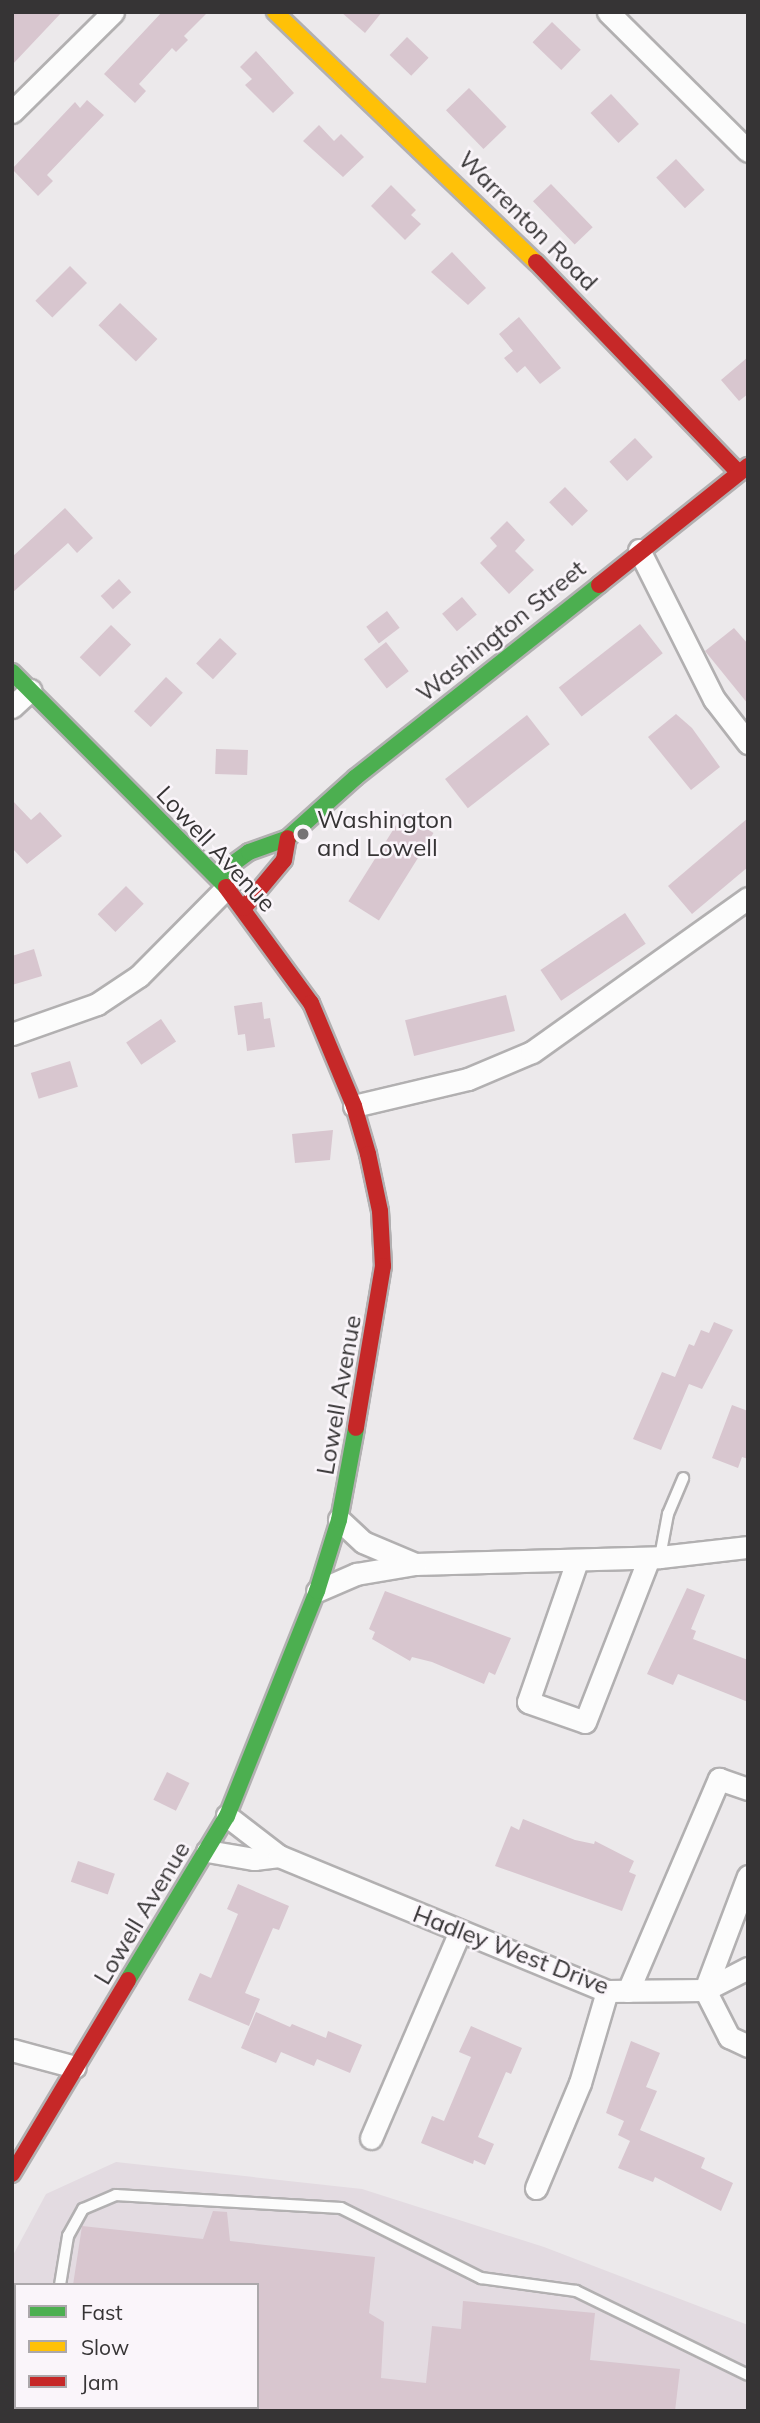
<!DOCTYPE html>
<style>
body{margin:0}
#map{position:relative;width:760px;height:2423px;overflow:hidden;background:#ece9eb;font-family:Mulish,sans-serif}
div>[style]{position:absolute}
[style*='--x']{left:calc(var(--x)*1px);top:calc(var(--y)*1px);width:calc(var(--w)*1px);rotate:calc(var(--a)*1deg)}
.built>*{inset:0;background:#e3dbe1}
.building>*{inset:0;background:#d8c6cf;transform-origin:0 0}
.roads{filter:drop-shadow(2px 0 #b2b0b1) drop-shadow(-2px 0 #b2b0b1) drop-shadow(0 2px #b2b0b1) drop-shadow(0 -2px #b2b0b1)}
.lane>*{height:10px;margin:-5px;padding:0 5px;transform-origin:5px;border-radius:5px;background:#fcfcfc}
.street>*{height:21px;margin:-10.5px;padding:0 10.5px;transform-origin:10.5px;border-radius:10.5px;background:#fcfcfc}
.fast>*{height:16px;margin:-8px;padding:0 8px;transform-origin:8px;border-radius:8px;background:#4caf50}
.slow>*{height:16px;margin:-8px;padding:0 8px;transform-origin:8px;border-radius:8px;background:#ffc107}
.jam>*{height:16px;margin:-8px;padding:0 8px;transform-origin:8px;border-radius:8px;background:#c62828}
.dots>*{width:19px;height:19px;translate:-50% -50%;box-sizing:border-box;border:4px solid #faf5fa;border-radius:50%}
span{translate:-50% -50%;white-space:nowrap;text-align:center;line-height:1.15;-webkit-text-stroke:5px #faf5fa;paint-order:stroke}
.street-label{font-size:24px;color:#363435}
.poi-label{font-size:24px;color:#363435}
.left{translate:0 -50%;text-align:left}
.frame{position:absolute;inset:0;border:14px solid #363435;pointer-events:none}
.legend{position:absolute;left:14px;top:2283px;width:245px;height:126px;box-sizing:border-box;background:#faf5fa;border:2px solid #aca8ab;margin:0;padding:9px 12px;list-style:none;font-size:21px;color:#363435}
.legend li{display:flex;align-items:center;gap:14px;height:35px}
.legend b{width:35px;border:2px solid #aca8ab}
</style>
<div id="map">
<div class="built">
<i style="clip-path:polygon(evenodd,116px 2162px,362px 2189px,544px 2247px,748px 2325px,748px 2411px,12px 2411px,12px 2257px,46px 2194px,116px 2162px,16px 2285px,257px 2285px,257px 2407px,16px 2407px,16px 2285px)"></i>
</div>
<div class="building">
<i style="clip-path:polygon(12px 12px,62px 12px,12px 65px)"></i>
<i style="clip-path:polygon(162px 12px,208px 12px,184px 36px,188px 40px,176px 52px,172px 48px,139px 84px,146px 91px,135px 103px,104px 74px)"></i>
<i style="clip-path:polygon(341px 12px,382px 12px,365px 33px)"></i>
<i style="left:552px;top:22px;width:40px;height:28px;rotate:44deg"></i>
<i style="left:407px;top:37px;width:30px;height:25px;rotate:44deg"></i>
<i style="clip-path:polygon(256px 51px,294px 93px,273px 113px,245px 85px,252px 79px,240px 67px)"></i>
<i style="left:469px;top:88px;width:54px;height:32px;rotate:46deg"></i>
<i style="left:611px;top:94px;width:41px;height:28px;rotate:47deg"></i>
<i style="clip-path:polygon(87px 100px,104px 115px,47px 175px,53px 181px,38px 196px,12px 169px,75px 102px,80px 108px)"></i>
<i style="clip-path:polygon(319px 125px,334px 141px,341px 134px,364px 157px,343px 177px,303px 141px)"></i>
<i style="left:676px;top:159px;width:42px;height:27px;rotate:47deg"></i>
<i style="left:551px;top:184px;width:60px;height:25px;rotate:46deg"></i>
<i style="clip-path:polygon(391px 185px,416px 210px,411px 215px,421px 224px,405px 240px,371px 206px)"></i>
<i style="clip-path:polygon(452px 252px,486px 288px,468px 305px,431px 272px)"></i>
<i style="left:70px;top:266px;width:24px;height:49px;rotate:45deg"></i>
<i style="left:120px;top:303px;width:52px;height:31px;rotate:44deg"></i>
<i style="clip-path:polygon(519px 317px,561px 368px,540px 384px,525px 366px,517px 373px,504px 358px,513px 351px,499px 334px)"></i>
<i style="clip-path:polygon(748px 357px,748px 394px,739px 401px,721px 380px)"></i>
<i style="left:635px;top:438px;width:26px;height:35px;rotate:47deg"></i>
<i style="left:565px;top:487px;width:33px;height:22px;rotate:46deg"></i>
<i style="clip-path:polygon(65px 508px,93px 538px,77px 553px,68px 543px,12px 593px,12px 557px)"></i>
<i style="clip-path:polygon(507px 521px,525px 540px,515px 551px,534px 570px,509px 594px,480px 563px,497px 546px,490px 538px)"></i>
<i style="left:119px;top:579px;width:18px;height:25px;rotate:47deg"></i>
<i style="left:462px;top:597px;width:23px;height:26px;rotate:50deg"></i>
<i style="left:387px;top:611px;width:21px;height:26px;rotate:53deg"></i>
<i style="left:640px;top:624px;width:37px;height:103px;rotate:52deg"></i>
<i style="left:111px;top:625px;width:28px;height:45px;rotate:44deg"></i>
<i style="clip-path:polygon(734px 628px,748px 644px,748px 704px,705px 651px)"></i>
<i style="left:220px;top:638px;width:23px;height:35px;rotate:43deg"></i>
<i style="left:386px;top:642px;width:37px;height:28px;rotate:52deg"></i>
<i style="left:166px;top:677px;width:23px;height:47px;rotate:43deg"></i>
<i style="clip-path:polygon(676px 714px,692px 728px,720px 767px,691px 790px,648px 737px)"></i>
<i style="left:527px;top:715px;width:37px;height:104px;rotate:52deg"></i>
<i style="left:216px;top:749px;width:32px;height:25px;rotate:2deg"></i>
<i style="clip-path:polygon(12px 800px,31px 820px,40px 812px,62px 836px,27px 864px,12px 848px)"></i>
<i style="left:403px;top:814px;width:36px;height:103px;rotate:32deg"></i>
<i style="clip-path:polygon(748px 818px,748px 867px,692px 914px,668px 886px)"></i>
<i style="left:126px;top:886px;width:25px;height:40px;rotate:45deg"></i>
<i style="left:625px;top:913px;width:37px;height:102px;rotate:56deg"></i>
<i style="clip-path:polygon(34px 949px,42px 976px,12px 985px,12px 956px)"></i>
<i style="left:506px;top:995px;width:37px;height:104px;rotate:76deg"></i>
<i style="clip-path:polygon(262px 1002px,264px 1019px,270px 1018px,275px 1047px,247px 1051px,245px 1034px,238px 1035px,234px 1006px)"></i>
<i style="left:161px;top:1019px;width:27px;height:42px;rotate:56deg"></i>
<i style="left:70px;top:1061px;width:27px;height:41px;rotate:73deg"></i>
<i style="clip-path:polygon(333px 1130px,330px 1160px,295px 1163px,292px 1134px)"></i>
<i style="clip-path:polygon(714px 1322px,733px 1330px,702px 1389px,689px 1384px,661px 1450px,633px 1439px,662px 1372px,675px 1377px,689px 1344px,694px 1346px,701px 1330px,709px 1333px)"></i>
<i style="clip-path:polygon(732px 1405px,748px 1411px,748px 1459px,742px 1457px,738px 1468px,712px 1458px)"></i>
<i style="clip-path:polygon(687px 1588px,705px 1595px,691px 1629px,696px 1631px,693px 1639px,748px 1660px,748px 1702px,678px 1674px,673px 1685px,647px 1674px)"></i>
<i style="clip-path:polygon(385px 1591px,511px 1638px,495px 1675px,489px 1672px,484px 1684px,432px 1662px,412px 1657px,410px 1661px,372px 1639px,375px 1632px,369px 1629px)"></i>
<i style="left:167px;top:1772px;width:25px;height:31px;rotate:26deg"></i>
<i style="clip-path:polygon(523px 1819px,575px 1840px,594px 1844px,595px 1841px,634px 1861px,629px 1872px,636px 1875px,622px 1911px,495px 1866px,511px 1826px,519px 1830px)"></i>
<i style="left:78px;top:1861px;width:39px;height:22px;rotate:19deg"></i>
<i style="clip-path:polygon(238px 1884px,289px 1906px,279px 1930px,273px 1928px,245px 1993px,260px 1999px,249px 2026px,188px 2000px,200px 1973px,211px 1978px,238px 1914px,227px 1909px)"></i>
<i style="clip-path:polygon(256px 2012px,290px 2027px,292px 2024px,326px 2038px,328px 2031px,362px 2045px,350px 2073px,317px 2059px,314px 2066px,281px 2052px,276px 2063px,241px 2048px)"></i>
<i style="clip-path:polygon(471px 2026px,522px 2048px,511px 2074px,506px 2072px,478px 2137px,494px 2144px,485px 2165px,474px 2160px,473px 2164px,421px 2143px,432px 2116px,444px 2121px,471px 2057px,459px 2052px)"></i>
<i style="clip-path:polygon(631px 2041px,660px 2053px,646px 2087px,657px 2091px,640px 2130px,705px 2158px,701px 2168px,733px 2183px,721px 2211px,655px 2177px,653px 2182px,618px 2168px,630px 2141px,618px 2135px,624px 2121px,606px 2113px)"></i>
<i style="clip-path:polygon(213px 2211px,227px 2212px,230px 2241px,375px 2257px,369px 2313px,384px 2322px,381px 2378px,426px 2383px,432px 2326px,461px 2329px,463px 2301px,595px 2313px,590px 2360px,680px 2369px,675px 2411px,257px 2411px,257px 2285px,73px 2285px,82px 2226px,203px 2239px)"></i>
</div>
<div class="roads">
<div class="lane">
<i style="--x:660;--y:1557;--w:44;--a:-79.5"></i>
<i style="--x:668;--y:1514;--w:39;--a:-67"></i>
<i style="--x:60;--y:2285;--w:50;--a:-80.7"></i>
<i style="--x:68;--y:2236;--w:31;--a:-61"></i>
<i style="--x:83;--y:2209;--w:36;--a:-23"></i>
<i style="--x:116;--y:2195;--w:225;--a:3.3"></i>
<i style="--x:341;--y:2208;--w:157;--a:26.6"></i>
<i style="--x:481;--y:2278;--w:96;--a:7.8"></i>
<i style="--x:576;--y:2291;--w:191;--a:26"></i>
<i style="--x:41;--y:2411;--w:4;--a:-76"></i>
</div>
<div class="street">
<i style="--x:608;--y:12;--w:197;--a:44.8"></i>
<i style="--x:12;--y:112;--w:142;--a:-44.7"></i>
<i style="--x:639;--y:550;--w:167;--a:63.3"></i>
<i style="--x:714;--y:699;--w:56;--a:52.3"></i>
<i style="--x:12;--y:707;--w:25;--a:-43"></i>
<i style="--x:12;--y:1034;--w:90;--a:-19.4"></i>
<i style="--x:97;--y:1004;--w:50;--a:-33.7"></i>
<i style="--x:139;--y:976;--w:124;--a:-45.3"></i>
<i style="--x:354;--y:1106;--w:117;--a:-13.3"></i>
<i style="--x:468;--y:1079;--w:69;--a:-22.9"></i>
<i style="--x:532;--y:1052;--w:265;--a:-35.5"></i>
<i style="--x:577;--y:1561;--w:149;--a:109.2"></i>
<i style="--x:528;--y:1702;--w:60;--a:19.3"></i>
<i style="--x:585;--y:1722;--w:176;--a:-68.7"></i>
<i style="--x:415;--y:1564;--w:245;--a:-1.6"></i>
<i style="--x:660;--y:1557;--w:89;--a:-6.5"></i>
<i style="--x:317;--y:1591;--w:43;--a:-23.6"></i>
<i style="--x:356;--y:1574;--w:60;--a:-9.6"></i>
<i style="--x:415;--y:1564;--w:56;--a:-157.1"></i>
<i style="--x:363;--y:1542;--w:33;--a:-137"></i>
<i style="--x:207;--y:1851;--w:48;--a:9.7"></i>
<i style="--x:254;--y:1859;--w:25;--a:-7"></i>
<i style="--x:279;--y:1856;--w:66;--a:-142.4"></i>
<i style="--x:279;--y:1856;--w:355;--a:22.4"></i>
<i style="--x:607;--y:1991;--w:98;--a:-0.6"></i>
<i style="--x:705;--y:1990;--w:48;--a:-27.1"></i>
<i style="--x:748;--y:1876;--w:122;--a:110.7"></i>
<i style="--x:705;--y:1990;--w:53;--a:62.9"></i>
<i style="--x:729;--y:2037;--w:21;--a:25"></i>
<i style="--x:628;--y:1991;--w:231;--a:-66.8"></i>
<i style="--x:719;--y:1779;--w:31;--a:19"></i>
<i style="--x:12;--y:2050;--w:65;--a:15.1"></i>
<i style="--x:371;--y:2138;--w:222;--a:-66.7"></i>
<i style="--x:536;--y:2188;--w:114;--a:-67.3"></i>
<i style="--x:580;--y:2083;--w:96;--a:-73.6"></i>
</div>
<div class="fast">
<i style="--x:12;--y:672;--w:303;--a:45.1"></i>
<i style="--x:216;--y:876;--w:41;--a:-36"></i>
<i style="--x:249;--y:852;--w:41;--a:-19.7"></i>
<i style="--x:288;--y:838;--w:91;--a:-41.9"></i>
<i style="--x:356;--y:777;--w:310;--a:-38.3"></i>
<i style="--x:128;--y:1980;--w:192;--a:-58.9"></i>
<i style="--x:227;--y:1816;--w:242;--a:-68.2"></i>
<i style="--x:317;--y:1591;--w:74;--a:-72.8"></i>
<i style="--x:339;--y:1520;--w:94;--a:-79.5"></i>
</div>
<div class="slow">
<i style="--x:275;--y:12;--w:361;--a:43.8"></i>
</div>
<div class="jam">
<i style="--x:536;--y:262;--w:291;--a:46.1"></i>
<i style="--x:599;--y:585;--w:191;--a:-38.6"></i>
<i style="--x:226;--y:887;--w:144;--a:53.8"></i>
<i style="--x:311;--y:1003;--w:112;--a:67.3"></i>
<i style="--x:354;--y:1106;--w:50;--a:73.7"></i>
<i style="--x:368;--y:1154;--w:58;--a:78.1"></i>
<i style="--x:380;--y:1211;--w:55;--a:86.9"></i>
<i style="--x:383;--y:1266;--w:164;--a:99.5"></i>
<i style="--x:244;--y:908;--w:62;--a:-50.2"></i>
<i style="--x:284;--y:860;--w:22;--a:-80"></i>
<i style="--x:12;--y:2174;--w:226;--a:-59.1"></i>
</div>
</div>
<div class="dots">
<i style="left:303px;top:834px;background:#767375"></i>
</div>
<div class="street-label">
<span style="left:528px;top:221px;rotate:45deg">Warrenton Road</span>
<span style="left:501px;top:631px;rotate:-39deg">Washington Street</span>
<span style="left:216px;top:849px;rotate:47deg">Lowell Avenue</span>
<span style="left:339px;top:1395px;rotate:-80deg">Lowell Avenue</span>
<span style="left:142px;top:1913px;rotate:-59deg">Lowell Avenue</span>
<span style="left:511px;top:1950px;rotate:21deg">Hadley West Drive</span>
</div>
<div class="poi-label">
<span class="left" style="left:317px;top:834px">Washington<br>and Lowell</span>
</div>
<div class="frame"></div>
<ul class="legend">
<li><b style="height:9px;background:#4caf50"></b>Fast</li>
<li><b style="height:9px;background:#ffc107"></b>Slow</li>
<li><b style="height:9px;background:#c62828"></b>Jam</li>
</ul>
</div>
